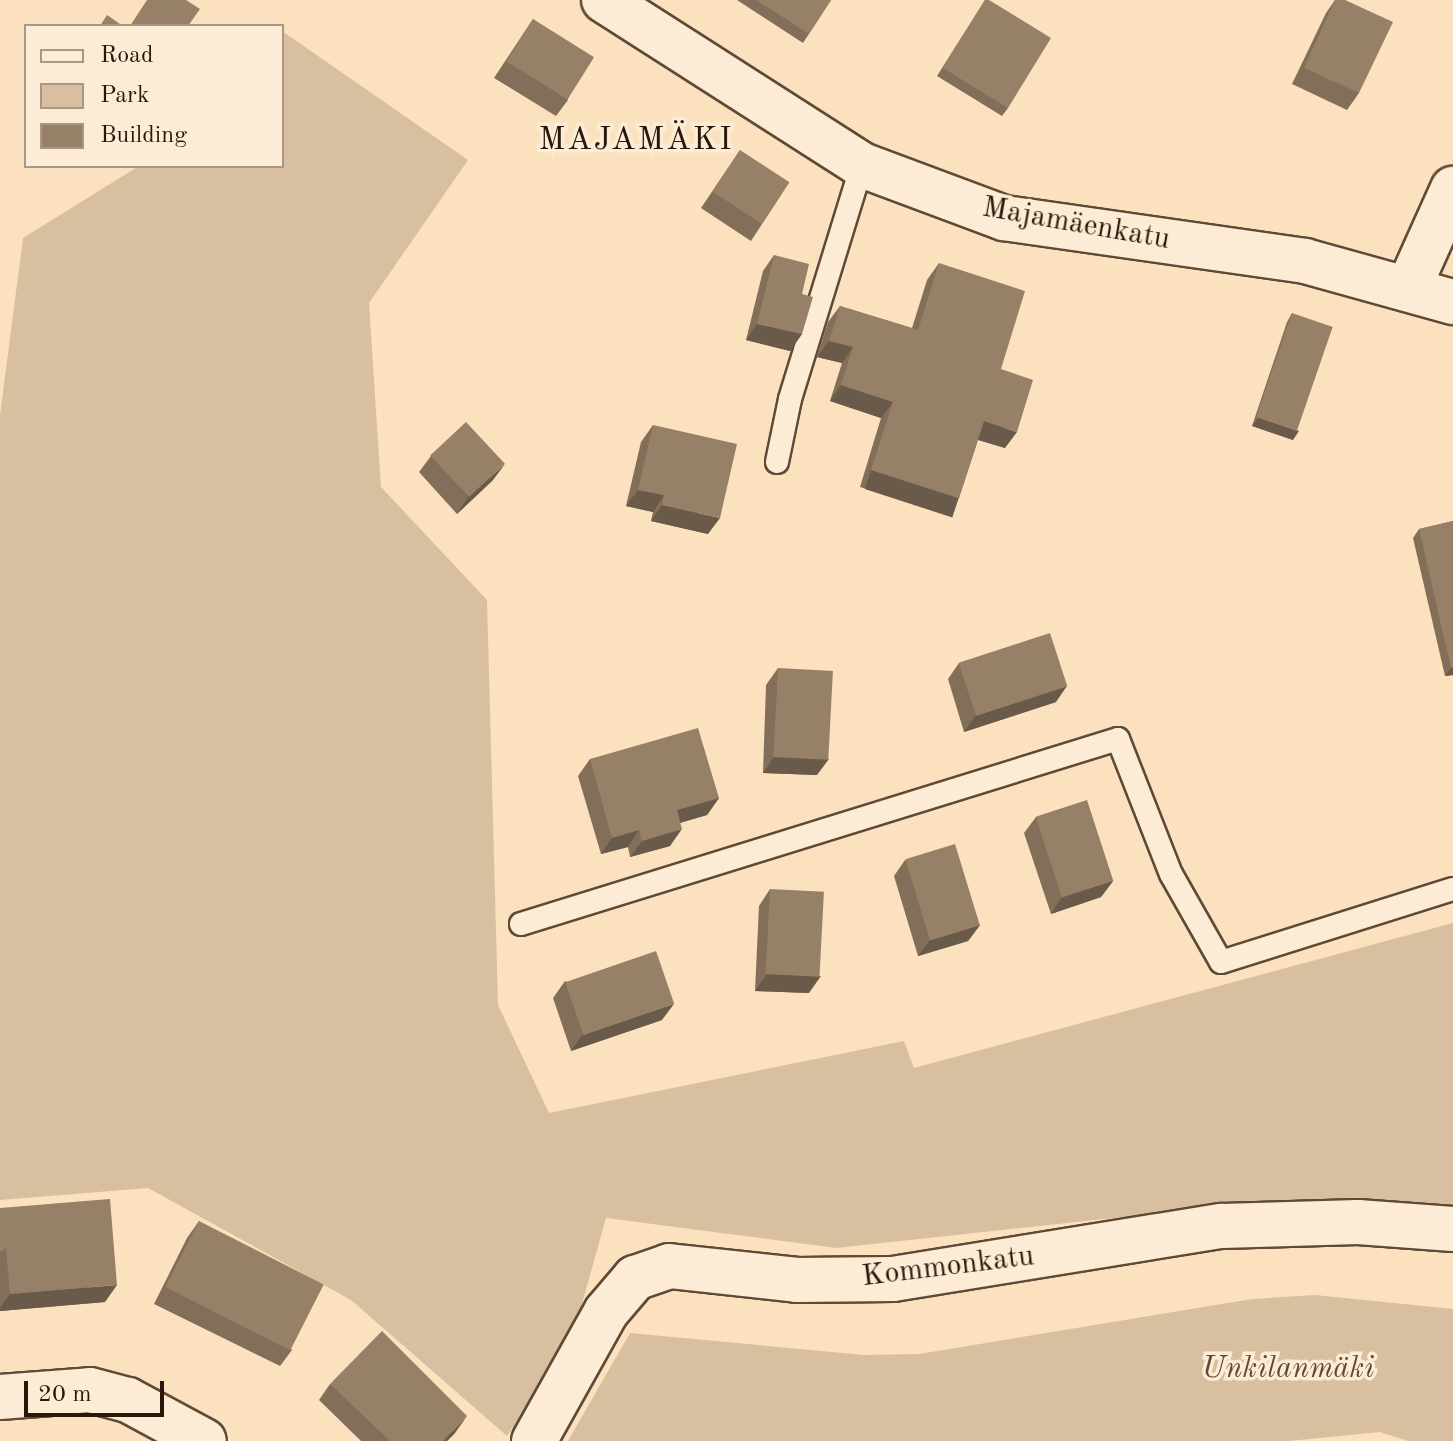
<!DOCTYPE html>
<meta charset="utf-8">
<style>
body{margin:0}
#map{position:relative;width:1453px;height:1441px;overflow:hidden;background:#fce1be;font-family:"Old Standard TT",serif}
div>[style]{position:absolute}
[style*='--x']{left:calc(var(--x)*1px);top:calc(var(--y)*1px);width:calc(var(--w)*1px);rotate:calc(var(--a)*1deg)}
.green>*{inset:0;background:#d8bf9f}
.roads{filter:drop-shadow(2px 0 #5e4a37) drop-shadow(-2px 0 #5e4a37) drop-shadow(0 2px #5e4a37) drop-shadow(0 -2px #5e4a37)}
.lane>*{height:22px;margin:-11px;padding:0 11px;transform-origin:11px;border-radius:11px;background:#fdecd5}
.street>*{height:44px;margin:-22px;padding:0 22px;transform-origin:22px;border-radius:22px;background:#fdecd5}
.secondary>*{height:44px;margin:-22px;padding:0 22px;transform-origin:22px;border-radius:22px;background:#fdecd5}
.wall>*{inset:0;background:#826e59}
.shaded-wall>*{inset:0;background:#6a5a49;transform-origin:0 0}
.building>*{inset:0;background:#978068;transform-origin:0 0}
span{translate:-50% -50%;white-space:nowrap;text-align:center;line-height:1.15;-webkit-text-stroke:7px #fdecd5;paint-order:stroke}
.street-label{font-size:30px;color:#29170a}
.park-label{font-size:30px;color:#5e4937;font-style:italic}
.neighbourhood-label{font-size:32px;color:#29170a;letter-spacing:2px}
.legend{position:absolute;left:24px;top:24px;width:260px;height:144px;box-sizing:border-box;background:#fdecd5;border:2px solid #a89784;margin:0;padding:10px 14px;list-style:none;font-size:24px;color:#29170a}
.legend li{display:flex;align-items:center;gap:16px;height:40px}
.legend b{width:40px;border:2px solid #a89784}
.scale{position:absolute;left:24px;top:1381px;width:140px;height:36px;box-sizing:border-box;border:4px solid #29170a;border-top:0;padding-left:10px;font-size:24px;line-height:28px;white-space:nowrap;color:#29170a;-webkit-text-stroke:6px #fdecd5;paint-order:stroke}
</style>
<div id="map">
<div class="green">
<i style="clip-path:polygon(282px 31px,468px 160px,369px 303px,381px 487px,487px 600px,498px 1005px,549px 1113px,904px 1041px,914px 1068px,1453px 923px,1453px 1207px,1355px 1198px,1187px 1210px,836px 1248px,606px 1218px,578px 1318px,547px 1380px,507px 1436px,351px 1300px,148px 1188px,0 1200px,0 415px,23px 238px,139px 166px,282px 166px)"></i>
<i style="clip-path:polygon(1315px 1295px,1453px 1309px,1453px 1441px,1408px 1441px,1380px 1432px,1289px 1441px,568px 1441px,630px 1333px,864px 1355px,919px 1354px,1252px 1299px)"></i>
</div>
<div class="roads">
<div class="lane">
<i style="--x:777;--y:462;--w:64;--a:-78.3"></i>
<i style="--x:790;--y:399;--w:245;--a:-72.9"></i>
<i style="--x:521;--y:924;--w:625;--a:-17.22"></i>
<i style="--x:1118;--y:739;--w:145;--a:68.6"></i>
<i style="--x:1171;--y:874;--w:101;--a:60.4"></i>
<i style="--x:1221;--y:962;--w:243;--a:-17.5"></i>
</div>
<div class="street">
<i style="--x:1408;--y:289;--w:110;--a:-65.8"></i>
<i style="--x:0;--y:1397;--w:90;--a:-4.4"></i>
<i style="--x:90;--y:1390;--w:39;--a:15"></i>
<i style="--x:128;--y:1400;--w:86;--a:28.3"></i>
<i style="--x:534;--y:1441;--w:148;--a:-60.8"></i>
<i style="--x:606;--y:1312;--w:45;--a:-49.5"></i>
<i style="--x:635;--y:1278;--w:36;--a:-19"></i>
<i style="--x:669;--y:1266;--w:129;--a:6.2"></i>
<i style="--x:797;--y:1280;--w:96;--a:-0.6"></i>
<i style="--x:893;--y:1279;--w:333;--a:-9.2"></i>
<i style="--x:1222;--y:1226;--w:136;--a:-1.7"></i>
<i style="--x:1358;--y:1222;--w:95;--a:4.2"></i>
</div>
<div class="secondary">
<i style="--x:604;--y:0;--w:306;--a:32.6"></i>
<i style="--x:862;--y:165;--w:152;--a:20.5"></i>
<i style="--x:1004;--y:218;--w:304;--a:8.1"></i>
<i style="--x:1305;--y:261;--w:154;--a:15.5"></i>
</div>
</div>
<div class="wall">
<i style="clip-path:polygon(737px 0,831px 0,803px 43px)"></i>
<i style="clip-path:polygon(985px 0,1008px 108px,1002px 116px,937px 76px)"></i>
<i style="clip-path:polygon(1335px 0,1345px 0,1359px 93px,1347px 110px,1292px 84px,1326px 13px)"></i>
<i style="clip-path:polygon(533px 19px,568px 100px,556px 116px,494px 78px)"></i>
<i style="clip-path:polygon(740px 150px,762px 224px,751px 241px,701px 208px)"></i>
<i style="clip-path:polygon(774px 255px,802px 294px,802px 334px,790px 351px,746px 340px,763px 271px)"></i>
<i style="clip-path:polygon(939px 263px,1001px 369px,1005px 448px,978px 440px,959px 498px,948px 515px,860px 487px,881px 418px,830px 401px,842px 363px,817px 357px,828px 322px,840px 306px,912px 328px,927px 280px)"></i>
<i style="clip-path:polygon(1292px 313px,1293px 440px,1252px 426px,1287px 322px)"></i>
<i style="clip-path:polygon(653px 425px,708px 534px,651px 521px,653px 512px,626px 506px,641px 442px)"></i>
<i style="clip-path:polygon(431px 456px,493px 480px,457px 514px,419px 472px)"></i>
<i style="clip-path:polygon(1453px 521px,1453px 675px,1445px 676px,1413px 538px,1419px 529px)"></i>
<i style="clip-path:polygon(959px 663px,1056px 702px,964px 732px,948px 679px)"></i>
<i style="clip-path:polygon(778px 668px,817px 775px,763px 773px,766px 685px)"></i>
<i style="clip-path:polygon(590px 759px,719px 798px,707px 815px,680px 823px,670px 846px,630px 857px,628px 847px,601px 854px,578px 776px)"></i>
<i style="clip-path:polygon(1036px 817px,1113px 881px,1101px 897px,1051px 914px,1024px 833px)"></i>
<i style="clip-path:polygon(905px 860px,980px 925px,968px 941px,918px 956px,894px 876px)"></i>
<i style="clip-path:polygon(770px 889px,809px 993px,755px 991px,759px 906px)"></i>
<i style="clip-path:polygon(565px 981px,662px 1020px,571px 1051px,553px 998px)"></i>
<i style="clip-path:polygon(0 1208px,105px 1302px,0 1311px)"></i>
<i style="clip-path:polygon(199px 1221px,292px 1350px,280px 1366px,154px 1304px,187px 1238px)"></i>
<i style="clip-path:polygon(330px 1384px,455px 1433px,447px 1441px,361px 1441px,319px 1400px)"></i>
</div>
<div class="shaded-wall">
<i style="clip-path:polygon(757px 324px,802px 334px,790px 351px,746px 340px)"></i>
<i style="clip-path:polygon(829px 341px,853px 347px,842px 363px,817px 357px)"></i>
<i style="clip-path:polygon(841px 385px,893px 402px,881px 418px,830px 401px)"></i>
<i style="clip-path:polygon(1258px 418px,1299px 431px,1293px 440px,1252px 426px)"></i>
<i style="clip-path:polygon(984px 421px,1017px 432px,1005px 448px,972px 438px)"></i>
<i style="clip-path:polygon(505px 464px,493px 480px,457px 514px,468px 497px)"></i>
<i style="left:871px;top:470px;width:92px;height:20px;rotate:18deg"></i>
<i style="clip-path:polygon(638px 490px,664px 495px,653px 512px,626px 506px)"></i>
<i style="clip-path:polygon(662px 505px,720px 518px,708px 534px,651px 521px)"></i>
<i style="clip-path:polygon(1453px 667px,1453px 675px,1445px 676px,1451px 668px)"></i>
<i style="clip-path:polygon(1067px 686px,1056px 702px,964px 732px,976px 715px)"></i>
<i style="clip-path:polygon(774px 757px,829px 759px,817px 775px,763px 773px)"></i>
<i style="clip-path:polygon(719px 798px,707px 815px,665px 827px,677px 810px)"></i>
<i style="clip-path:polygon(682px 829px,670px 846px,630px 857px,642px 841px)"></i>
<i style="clip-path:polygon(639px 830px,628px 847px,601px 854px,612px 838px)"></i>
<i style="clip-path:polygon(1113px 881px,1101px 897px,1051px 914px,1062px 897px)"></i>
<i style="clip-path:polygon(980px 925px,968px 941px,918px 956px,930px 940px)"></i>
<i style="clip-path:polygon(767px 974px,821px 976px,809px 993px,755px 991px)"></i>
<i style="clip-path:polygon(674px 1004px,662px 1020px,571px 1051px,583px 1034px)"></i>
<i style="clip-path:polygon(117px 1285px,105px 1302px,0 1311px,0 1308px,10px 1294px)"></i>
<i style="clip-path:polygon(467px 1416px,455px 1433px,447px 1441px,443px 1441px)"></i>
</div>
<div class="building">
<i style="clip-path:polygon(147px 0,186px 0,200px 9px,188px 26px,130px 26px)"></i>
<i style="clip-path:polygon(756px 0,831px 0,809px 34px)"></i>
<i style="clip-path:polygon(985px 0,989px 0,1051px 38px,1008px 108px,943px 68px)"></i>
<i style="clip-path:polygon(1335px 0,1345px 0,1393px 22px,1359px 93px,1304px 68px)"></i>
<i style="clip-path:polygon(107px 15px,123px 26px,100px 26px)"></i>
<i style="left:533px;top:19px;width:72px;height:50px;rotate:32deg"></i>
<i style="left:740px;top:150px;width:59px;height:50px;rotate:33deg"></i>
<i style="clip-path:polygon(774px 255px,809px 264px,802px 294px,813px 297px,802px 334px,757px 324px)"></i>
<i style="clip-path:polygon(939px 263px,1025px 291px,1001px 369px,1033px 380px,1017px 432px,984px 421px,959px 498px,871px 470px,893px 402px,841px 385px,853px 347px,829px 341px,840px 306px,918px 330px)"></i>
<i style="left:1292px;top:313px;width:43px;height:110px;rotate:19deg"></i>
<i style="left:466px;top:422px;width:57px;height:49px;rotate:47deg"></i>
<i style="clip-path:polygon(653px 425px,737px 444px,720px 518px,662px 505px,664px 495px,638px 490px)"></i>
<i style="clip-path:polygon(1453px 521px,1453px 667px,1451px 668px,1419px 529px)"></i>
<i style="left:1050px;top:633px;width:56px;height:96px;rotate:72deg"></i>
<i style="left:778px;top:668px;width:55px;height:89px;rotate:3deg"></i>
<i style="clip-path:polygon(698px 728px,719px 798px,677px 810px,682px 829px,642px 841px,639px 830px,612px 838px,590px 759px)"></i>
<i style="left:1087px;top:800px;width:85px;height:54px;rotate:72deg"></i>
<i style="left:955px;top:844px;width:85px;height:52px;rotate:73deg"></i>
<i style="left:770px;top:889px;width:54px;height:85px;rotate:3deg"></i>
<i style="left:656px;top:951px;width:56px;height:96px;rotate:71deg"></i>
<i style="clip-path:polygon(110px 1199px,117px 1285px,10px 1294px,6px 1248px,0 1252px,0 1208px)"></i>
<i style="left:199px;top:1221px;width:140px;height:74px;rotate:27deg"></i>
<i style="clip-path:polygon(382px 1331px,467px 1416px,443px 1441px,390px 1441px,330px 1384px)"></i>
</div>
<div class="street-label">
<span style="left:1076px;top:224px;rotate:10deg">Majamäenkatu</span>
<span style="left:948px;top:1267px;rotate:-7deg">Kommonkatu</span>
</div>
<div class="park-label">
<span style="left:1288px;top:1369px">Unkilanmäki</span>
</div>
<div class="neighbourhood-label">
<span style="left:636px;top:141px">MAJAMÄKI</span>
</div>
<ul class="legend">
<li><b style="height:10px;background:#fdecd5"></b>Road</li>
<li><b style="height:22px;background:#d8bf9f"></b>Park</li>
<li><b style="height:22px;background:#978068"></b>Building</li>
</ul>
<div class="scale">20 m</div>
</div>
